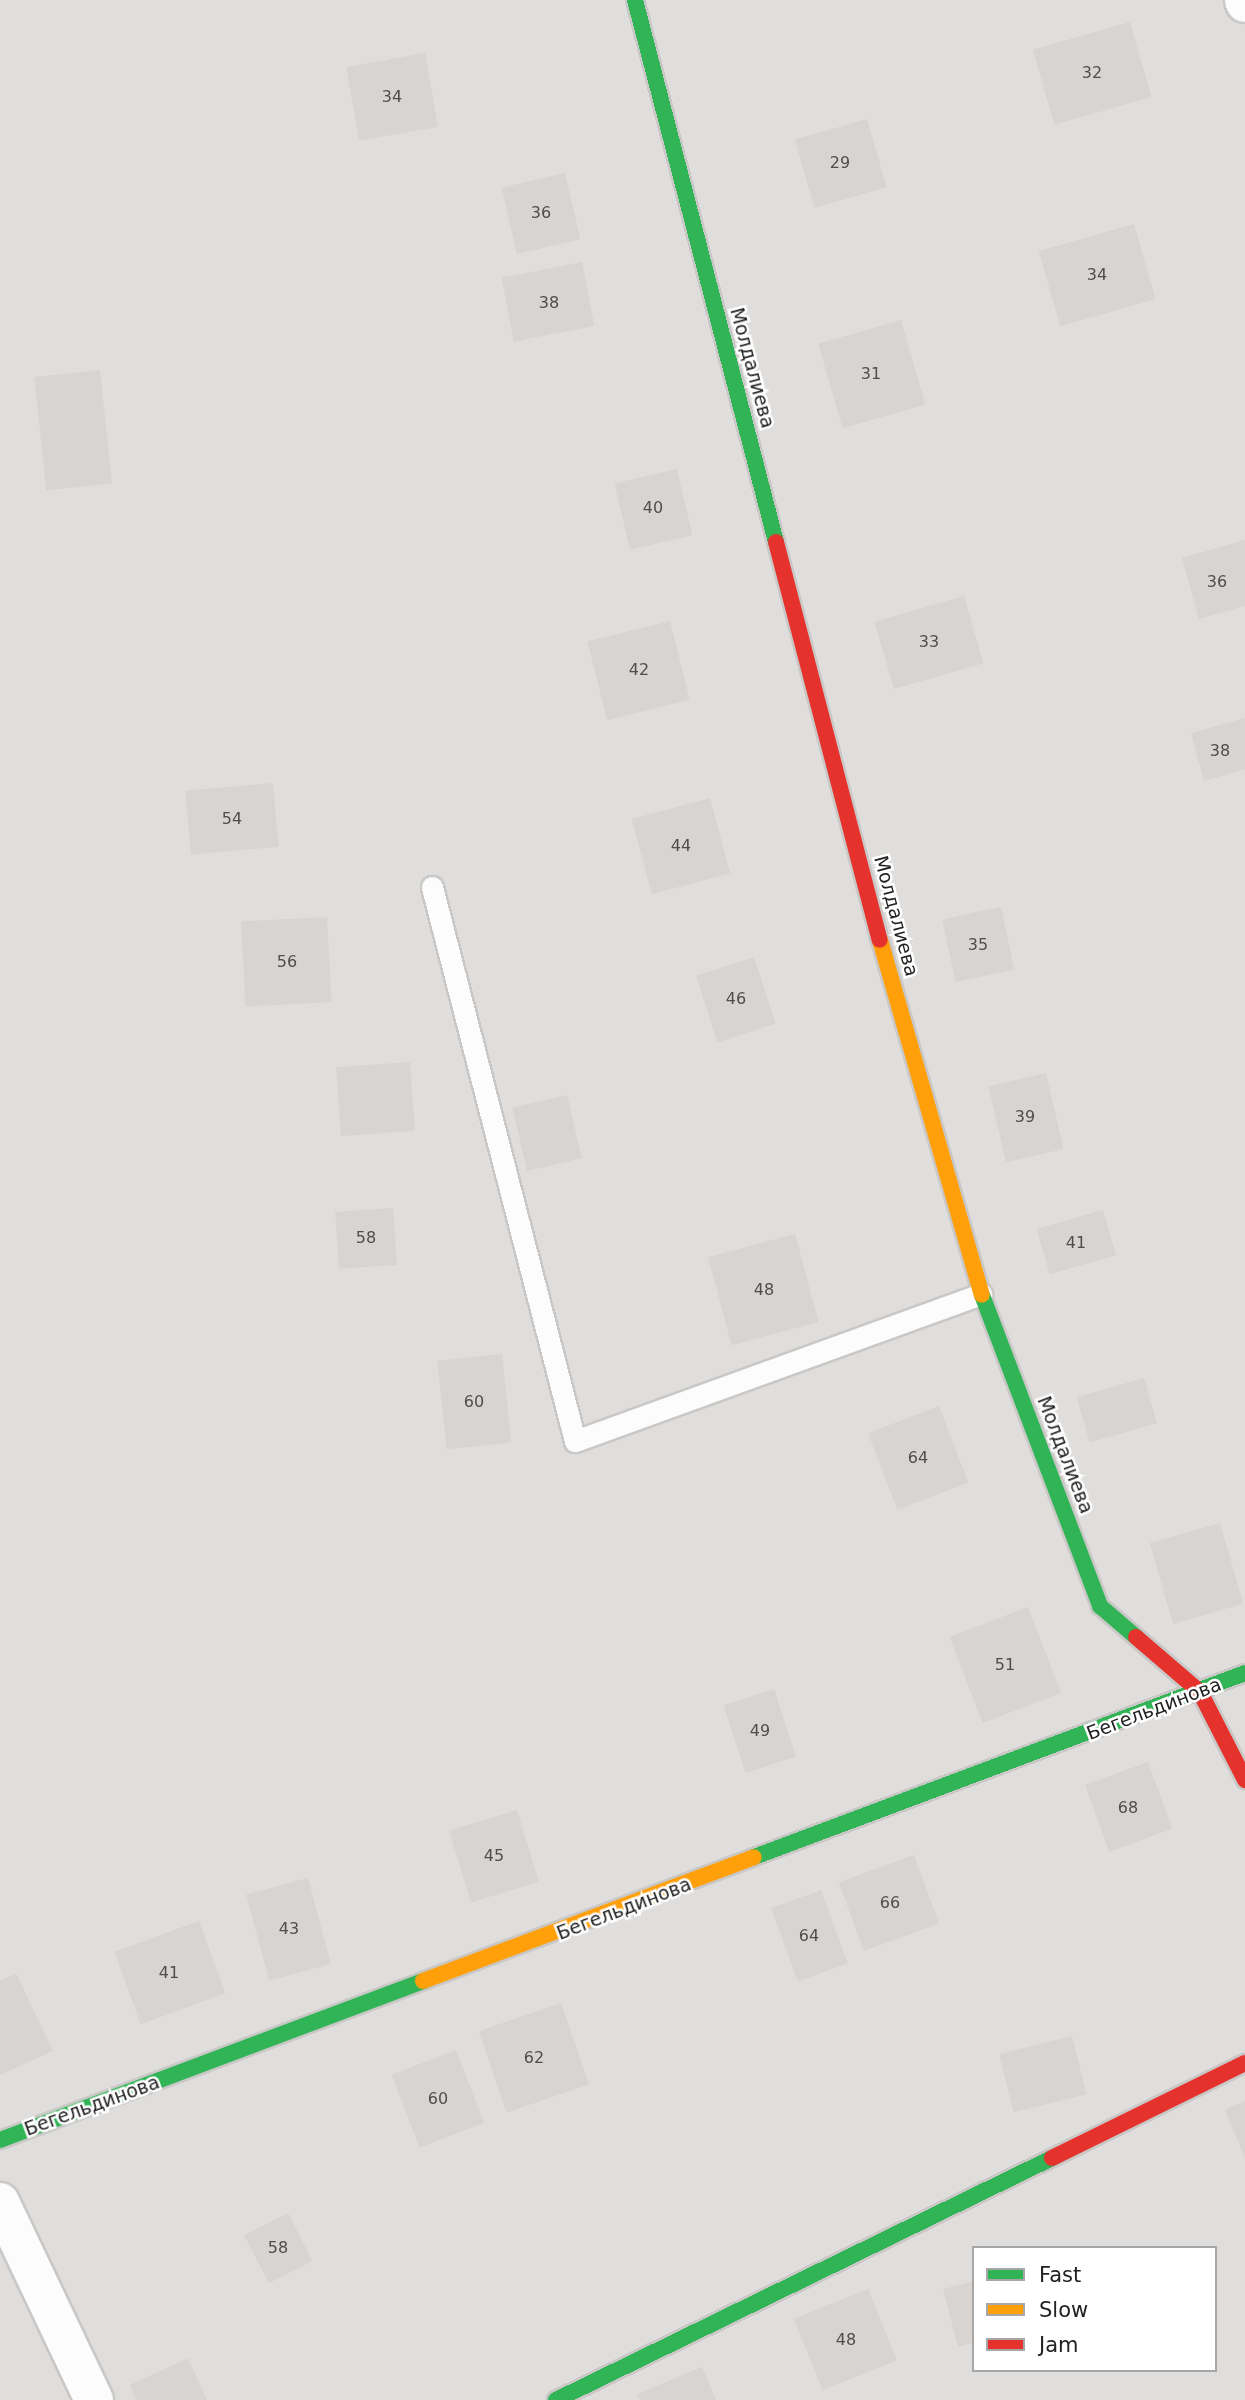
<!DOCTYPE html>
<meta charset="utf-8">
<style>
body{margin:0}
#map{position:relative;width:1245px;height:2400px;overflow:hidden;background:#f0eeeb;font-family:"DejaVu Sans",sans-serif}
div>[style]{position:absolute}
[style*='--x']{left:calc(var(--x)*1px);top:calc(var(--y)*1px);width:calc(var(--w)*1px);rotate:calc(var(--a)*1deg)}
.residential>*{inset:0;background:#dfdedc}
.building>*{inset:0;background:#d7d4d2;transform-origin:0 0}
.roads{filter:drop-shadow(2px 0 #c9c8c7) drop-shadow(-2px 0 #c9c8c7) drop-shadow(0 2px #c9c8c7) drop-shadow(0 -2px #c9c8c7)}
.lane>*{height:21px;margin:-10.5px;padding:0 10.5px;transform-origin:10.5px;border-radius:10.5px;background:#fdfcfc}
.street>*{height:38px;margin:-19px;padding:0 19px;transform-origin:19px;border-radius:19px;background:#fdfcfc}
.fast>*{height:16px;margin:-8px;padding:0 8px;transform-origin:8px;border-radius:8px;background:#30b455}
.slow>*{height:16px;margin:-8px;padding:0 8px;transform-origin:8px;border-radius:8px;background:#ff9f0a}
.jam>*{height:16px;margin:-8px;padding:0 8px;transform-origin:8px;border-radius:8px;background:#e5322d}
span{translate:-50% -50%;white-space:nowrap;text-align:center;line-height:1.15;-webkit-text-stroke:5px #fff;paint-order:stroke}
.number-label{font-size:16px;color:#4f4e4e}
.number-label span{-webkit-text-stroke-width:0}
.street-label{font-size:19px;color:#222}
.legend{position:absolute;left:972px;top:2246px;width:245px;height:126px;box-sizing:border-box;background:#fff;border:2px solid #a7a7a7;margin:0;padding:9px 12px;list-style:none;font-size:21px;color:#222}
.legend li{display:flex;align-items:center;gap:14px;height:35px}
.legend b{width:35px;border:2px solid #a7a7a7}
</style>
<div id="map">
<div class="residential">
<i style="clip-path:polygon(evenodd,0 0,1245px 0,1245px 2400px,0 2400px,0 0,974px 2248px,1215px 2248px,1215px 2370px,974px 2370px,974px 2248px)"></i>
</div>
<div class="building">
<i style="left:1130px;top:22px;width:78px;height:101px;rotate:74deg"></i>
<i style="left:425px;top:53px;width:75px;height:80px;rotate:80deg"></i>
<i style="left:867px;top:119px;width:71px;height:75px;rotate:74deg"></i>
<i style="left:565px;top:173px;width:68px;height:65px;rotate:77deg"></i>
<i style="left:1134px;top:224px;width:78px;height:99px;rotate:74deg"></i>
<i style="left:582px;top:262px;width:65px;height:82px;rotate:79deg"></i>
<i style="left:901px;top:320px;width:88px;height:86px;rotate:74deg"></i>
<i style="left:100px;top:370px;width:114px;height:66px;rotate:84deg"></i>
<i style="left:677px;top:469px;width:68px;height:64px;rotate:77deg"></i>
<i style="clip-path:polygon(1245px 540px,1245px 606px,1199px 619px,1182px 558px)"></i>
<i style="left:964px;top:596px;width:70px;height:93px;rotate:74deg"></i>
<i style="left:670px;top:621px;width:81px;height:85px;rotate:76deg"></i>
<i style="clip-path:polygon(1245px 718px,1245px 769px,1204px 781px,1191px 733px)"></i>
<i style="left:273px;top:783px;width:64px;height:88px;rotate:85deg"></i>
<i style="left:710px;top:798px;width:78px;height:81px;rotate:75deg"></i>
<i style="left:1001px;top:907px;width:64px;height:60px;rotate:78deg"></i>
<i style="left:327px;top:917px;width:85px;height:86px;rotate:87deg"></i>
<i style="left:754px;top:957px;width:70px;height:61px;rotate:72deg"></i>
<i style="left:410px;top:1062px;width:69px;height:74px;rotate:86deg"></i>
<i style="left:1046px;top:1073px;width:78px;height:59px;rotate:77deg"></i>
<i style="left:567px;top:1095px;width:65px;height:56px;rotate:77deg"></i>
<i style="left:393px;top:1208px;width:57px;height:58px;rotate:86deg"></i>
<i style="left:1103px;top:1210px;width:47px;height:69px;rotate:74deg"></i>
<i style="left:795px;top:1234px;width:91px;height:90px;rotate:75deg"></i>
<i style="left:502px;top:1354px;width:89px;height:65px;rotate:84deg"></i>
<i style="left:1144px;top:1378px;width:47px;height:70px;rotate:74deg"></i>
<i style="left:939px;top:1406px;width:82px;height:76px;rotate:69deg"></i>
<i style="left:1220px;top:1523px;width:84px;height:73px;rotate:74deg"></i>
<i style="left:1028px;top:1607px;width:92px;height:84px;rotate:69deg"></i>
<i style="left:774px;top:1689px;width:71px;height:53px;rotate:72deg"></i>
<i style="left:1148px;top:1762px;width:71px;height:67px;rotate:70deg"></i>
<i style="left:517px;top:1810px;width:75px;height:71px;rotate:73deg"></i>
<i style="left:914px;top:1855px;width:73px;height:80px;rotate:70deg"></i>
<i style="left:308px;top:1878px;width:89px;height:64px;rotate:75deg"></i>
<i style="left:821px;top:1890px;width:78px;height:53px;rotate:70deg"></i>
<i style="left:199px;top:1921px;width:77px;height:90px;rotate:70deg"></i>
<i style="clip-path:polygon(16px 1973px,53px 2051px,0 2075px,0 1981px)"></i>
<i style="left:561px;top:2003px;width:86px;height:87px;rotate:71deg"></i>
<i style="left:1072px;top:2036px;width:60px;height:75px;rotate:76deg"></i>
<i style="left:456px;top:2050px;width:78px;height:69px;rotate:69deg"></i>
<i style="clip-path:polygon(1245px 2101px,1245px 2158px,1225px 2110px)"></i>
<i style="left:288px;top:2213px;width:54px;height:49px;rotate:63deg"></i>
<i style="clip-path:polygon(974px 2281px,974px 2342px,958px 2347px,943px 2289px)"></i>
<i style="left:868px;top:2289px;width:77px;height:80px;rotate:68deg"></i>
<i style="clip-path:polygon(188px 2358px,207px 2400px,136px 2400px,130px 2385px)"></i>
<i style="clip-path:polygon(702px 2367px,716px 2400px,640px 2400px,637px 2394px)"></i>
</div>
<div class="roads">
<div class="lane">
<i style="--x:432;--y:887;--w:572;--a:75.53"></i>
<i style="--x:575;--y:1441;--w:432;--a:-19.9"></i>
</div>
<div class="street">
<i style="--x:1244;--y:0;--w:3;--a:72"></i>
<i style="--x:0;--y:2202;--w:219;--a:64.6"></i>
</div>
<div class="fast">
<i style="--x:635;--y:0;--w:560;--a:75.42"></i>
<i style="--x:982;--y:1295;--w:333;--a:69.2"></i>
<i style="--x:1100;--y:1606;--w:48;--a:40.7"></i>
<i style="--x:754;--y:1857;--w:524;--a:-20.54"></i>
<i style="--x:0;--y:2140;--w:452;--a:-20.6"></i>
<i style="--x:556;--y:2400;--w:552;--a:-26.01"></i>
</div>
<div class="slow">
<i style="--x:880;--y:940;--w:369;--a:74"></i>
<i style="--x:423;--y:1981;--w:353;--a:-20.5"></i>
</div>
<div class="jam">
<i style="--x:776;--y:542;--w:411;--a:75.4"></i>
<i style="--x:1136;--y:1637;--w:84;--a:40.7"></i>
<i style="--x:1200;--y:1692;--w:99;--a:62.9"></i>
<i style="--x:1052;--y:2158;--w:215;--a:-26.2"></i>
</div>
</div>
<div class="number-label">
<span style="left:1092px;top:73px">32</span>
<span style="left:392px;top:97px">34</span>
<span style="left:840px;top:163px">29</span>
<span style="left:541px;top:213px">36</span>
<span style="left:1097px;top:275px">34</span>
<span style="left:549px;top:303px">38</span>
<span style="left:871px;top:374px">31</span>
<span style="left:653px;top:508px">40</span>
<span style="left:1217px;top:582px">36</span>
<span style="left:929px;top:642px">33</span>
<span style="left:639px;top:670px">42</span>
<span style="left:1220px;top:751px">38</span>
<span style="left:232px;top:819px">54</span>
<span style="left:681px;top:846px">44</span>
<span style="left:978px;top:945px">35</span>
<span style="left:287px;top:962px">56</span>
<span style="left:736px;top:999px">46</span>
<span style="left:1025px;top:1117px">39</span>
<span style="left:366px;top:1238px">58</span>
<span style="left:1076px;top:1243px">41</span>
<span style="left:764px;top:1290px">48</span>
<span style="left:474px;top:1402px">60</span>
<span style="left:918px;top:1458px">64</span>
<span style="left:1005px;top:1665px">51</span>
<span style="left:760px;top:1731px">49</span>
<span style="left:1128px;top:1808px">68</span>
<span style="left:494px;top:1856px">45</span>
<span style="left:890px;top:1903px">66</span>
<span style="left:289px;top:1929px">43</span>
<span style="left:809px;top:1936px">64</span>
<span style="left:169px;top:1973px">41</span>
<span style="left:534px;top:2058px">62</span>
<span style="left:438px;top:2099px">60</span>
<span style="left:278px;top:2248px">58</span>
<span style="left:846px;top:2340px">48</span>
</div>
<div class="street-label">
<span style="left:752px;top:368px;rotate:75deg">Молдалиева</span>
<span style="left:896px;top:916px;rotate:75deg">Молдалиева</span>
<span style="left:1065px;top:1455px;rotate:69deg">Молдалиева</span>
<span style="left:1154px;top:1709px;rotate:-21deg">Бегельдинова</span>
<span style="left:624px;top:1909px;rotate:-21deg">Бегельдинова</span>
<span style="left:92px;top:2106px;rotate:-20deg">Бегельдинова</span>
</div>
<ul class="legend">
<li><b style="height:9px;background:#30b455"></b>Fast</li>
<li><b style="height:9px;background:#ff9f0a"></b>Slow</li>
<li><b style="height:9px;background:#e5322d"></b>Jam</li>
</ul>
</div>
